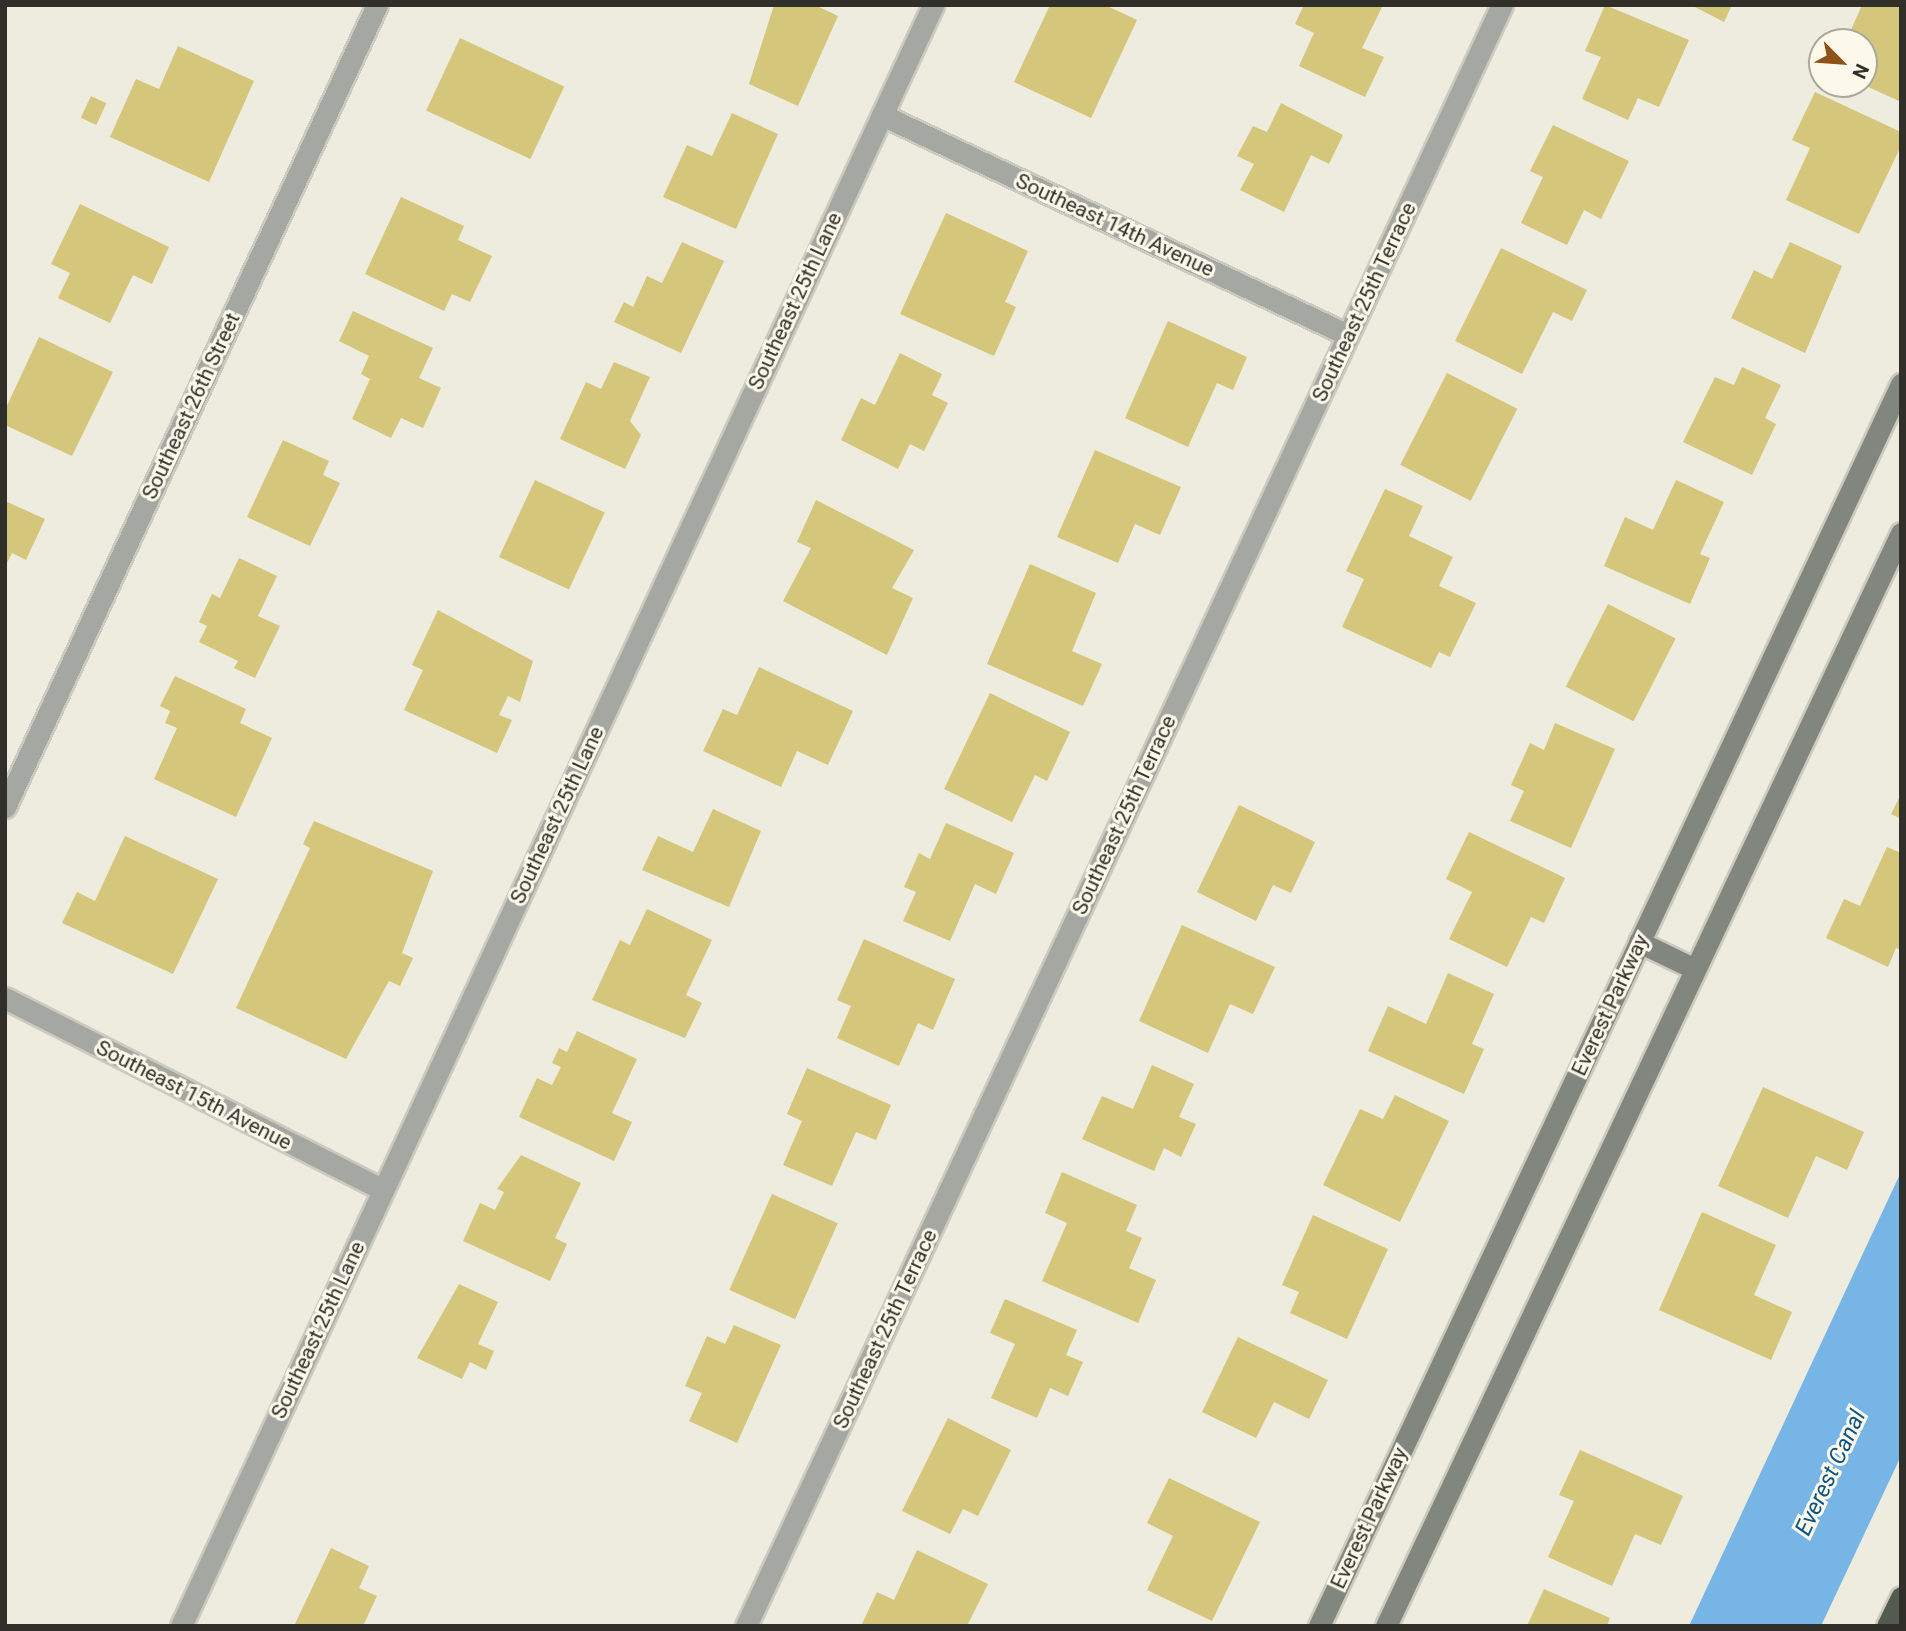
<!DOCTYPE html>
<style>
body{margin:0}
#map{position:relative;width:1906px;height:1631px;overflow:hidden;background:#eeecde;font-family:Roboto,sans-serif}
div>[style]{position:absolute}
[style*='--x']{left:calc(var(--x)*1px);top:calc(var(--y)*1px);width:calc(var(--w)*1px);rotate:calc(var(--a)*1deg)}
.water>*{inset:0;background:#78b5e7}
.building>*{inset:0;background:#d4c67b;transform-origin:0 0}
.roads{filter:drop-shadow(2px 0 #cccabe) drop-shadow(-2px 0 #cccabe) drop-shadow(0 2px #cccabe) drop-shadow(0 -2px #cccabe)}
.street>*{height:21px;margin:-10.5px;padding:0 10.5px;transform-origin:10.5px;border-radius:10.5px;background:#a4a7a2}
.secondary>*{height:21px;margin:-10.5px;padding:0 10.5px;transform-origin:10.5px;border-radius:10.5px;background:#81867e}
.highway>*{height:21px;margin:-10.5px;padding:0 10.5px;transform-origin:10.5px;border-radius:10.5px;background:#535a4f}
span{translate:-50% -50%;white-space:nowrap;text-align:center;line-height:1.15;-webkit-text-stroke:6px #fcf9eb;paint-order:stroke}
.street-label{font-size:21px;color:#302f2a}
.water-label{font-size:23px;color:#0b5383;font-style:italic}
.frame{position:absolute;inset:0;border:7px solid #302f2a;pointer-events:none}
.north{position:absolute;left:1808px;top:28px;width:70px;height:70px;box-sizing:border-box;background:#fcf9eb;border:2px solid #aaa89e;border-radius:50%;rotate:115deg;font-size:19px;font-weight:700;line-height:28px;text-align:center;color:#302f2a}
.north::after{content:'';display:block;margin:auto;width:24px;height:32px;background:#8f5116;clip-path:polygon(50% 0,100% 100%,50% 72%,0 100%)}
</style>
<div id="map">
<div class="water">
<i style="clip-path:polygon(1901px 1172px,1901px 1456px,1821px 1626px,1689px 1626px)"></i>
</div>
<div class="building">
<i style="clip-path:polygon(774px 5px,815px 5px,838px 16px,798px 106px,749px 84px)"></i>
<i style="clip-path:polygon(1050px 5px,1105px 5px,1137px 20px,1091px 118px,1014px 82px)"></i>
<i style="clip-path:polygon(1304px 5px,1383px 5px,1362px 48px,1384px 57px,1365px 97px,1299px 66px,1314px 33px,1295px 24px)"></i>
<i style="clip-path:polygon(1605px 5px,1689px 40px,1659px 107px,1638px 98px,1628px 120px,1582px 99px,1601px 57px,1585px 51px)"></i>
<i style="clip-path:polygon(1691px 5px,1732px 5px,1724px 22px)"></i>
<i style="clip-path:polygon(1862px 5px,1901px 5px,1901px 102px,1864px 85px,1864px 42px,1847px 39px)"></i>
<i style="left:460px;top:38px;width:115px;height:80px;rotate:25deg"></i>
<i style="clip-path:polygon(178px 46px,254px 81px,209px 182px,110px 137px,136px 79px,159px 89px)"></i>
<i style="clip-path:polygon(1815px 92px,1901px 132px,1901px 146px,1859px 234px,1786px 200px,1810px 148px,1792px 140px)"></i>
<i style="left:91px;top:96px;width:17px;height:24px;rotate:25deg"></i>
<i style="clip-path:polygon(1281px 103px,1343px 135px,1329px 164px,1311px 155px,1284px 212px,1240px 190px,1254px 164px,1237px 156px,1253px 126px,1267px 132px)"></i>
<i style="clip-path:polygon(732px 113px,778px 134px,736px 229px,663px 197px,687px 145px,712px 156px)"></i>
<i style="clip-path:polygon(1553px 125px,1629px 161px,1601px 219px,1584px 210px,1567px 245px,1521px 223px,1543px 177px,1530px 171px)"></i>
<i style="clip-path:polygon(401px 197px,464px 226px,458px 240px,492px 256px,470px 302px,452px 294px,444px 311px,365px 274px)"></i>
<i style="clip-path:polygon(80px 204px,169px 247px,152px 284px,133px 275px,110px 323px,58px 298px,70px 273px,51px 264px)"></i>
<i style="clip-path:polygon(946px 213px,1028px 251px,1005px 302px,1016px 307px,994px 356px,900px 314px)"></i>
<i style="clip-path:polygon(682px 242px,724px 261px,681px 353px,614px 322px,624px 302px,633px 307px,647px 276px,662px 283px)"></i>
<i style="clip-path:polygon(1790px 242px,1842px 266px,1805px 353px,1731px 318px,1754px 270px,1772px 279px)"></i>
<i style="clip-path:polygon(1501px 248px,1587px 290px,1572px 321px,1553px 312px,1522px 374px,1455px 341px)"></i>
<i style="clip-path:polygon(353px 311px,433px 348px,419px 378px,441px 388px,423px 428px,401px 418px,391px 438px,352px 419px,370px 379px,361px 374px,369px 356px,339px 341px)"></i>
<i style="clip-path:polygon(1168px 321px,1247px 357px,1233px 390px,1217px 383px,1188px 447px,1125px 418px)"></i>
<i style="clip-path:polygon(39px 337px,113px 372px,72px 456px,5px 425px,5px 410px)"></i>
<i style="clip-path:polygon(900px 353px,942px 374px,932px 395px,948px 403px,924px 451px,910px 444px,898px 469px,841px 440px,861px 398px,875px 405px)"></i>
<i style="clip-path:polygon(614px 362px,650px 377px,630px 421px,641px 435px,625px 469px,560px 439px,586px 382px,601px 389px)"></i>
<i style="clip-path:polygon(1742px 367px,1781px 385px,1765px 418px,1776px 424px,1752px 475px,1683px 442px,1715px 377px,1734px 385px)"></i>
<i style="left:1447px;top:373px;width:79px;height:103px;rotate:27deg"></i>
<i style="clip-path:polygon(283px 440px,329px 461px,323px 475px,340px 483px,310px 546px,247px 517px)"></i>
<i style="clip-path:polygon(1095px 450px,1181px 487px,1160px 535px,1135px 524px,1118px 563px,1057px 537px)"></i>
<i style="left:535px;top:480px;width:77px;height:85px;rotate:25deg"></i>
<i style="clip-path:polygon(1676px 480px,1724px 502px,1700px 554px,1710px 558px,1690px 604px,1604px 566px,1625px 517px,1653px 530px)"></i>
<i style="clip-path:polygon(1385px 489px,1423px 506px,1409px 536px,1453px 557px,1439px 586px,1476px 603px,1450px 657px,1439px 652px,1431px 668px,1342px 627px,1364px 579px,1346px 571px)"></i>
<i style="clip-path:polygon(816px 500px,914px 550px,892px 588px,913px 598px,887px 655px,783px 601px,811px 548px,797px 542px)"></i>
<i style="clip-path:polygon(5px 501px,45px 519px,26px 560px,12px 553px,5px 567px)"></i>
<i style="clip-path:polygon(239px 558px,277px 576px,258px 616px,280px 626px,255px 678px,234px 668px,238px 661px,199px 642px,207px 626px,199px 622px,212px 594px,220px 598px)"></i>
<i style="clip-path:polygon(1030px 564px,1096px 593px,1072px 651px,1102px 664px,1083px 706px,987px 664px)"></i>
<i style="left:1608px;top:604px;width:76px;height:93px;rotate:27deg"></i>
<i style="clip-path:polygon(438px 610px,533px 661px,520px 702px,508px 696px,499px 715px,512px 720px,497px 753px,404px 710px,423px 670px,412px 665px)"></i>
<i style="clip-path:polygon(759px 667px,853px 711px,828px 765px,797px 751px,781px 787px,703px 751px,723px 709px,737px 715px)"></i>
<i style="clip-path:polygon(175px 676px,246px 709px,240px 723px,272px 738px,236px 817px,154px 779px,177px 728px,165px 723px,170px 711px,160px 706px)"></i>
<i style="clip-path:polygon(990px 693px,1070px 732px,1047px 781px,1035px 775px,1012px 822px,944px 789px)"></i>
<i style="clip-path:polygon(1555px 723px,1615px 749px,1571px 848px,1510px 821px,1524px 791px,1511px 785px,1530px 743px,1544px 750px)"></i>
<i style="clip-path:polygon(1901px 794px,1901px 819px,1891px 814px)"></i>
<i style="clip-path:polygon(1239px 805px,1315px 842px,1291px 893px,1273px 885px,1256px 921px,1197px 892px)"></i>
<i style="clip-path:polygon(713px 809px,761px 831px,729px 907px,642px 870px,658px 836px,693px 852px)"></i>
<i style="clip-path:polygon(314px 821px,433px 871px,402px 953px,413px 958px,400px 986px,389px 981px,346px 1059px,236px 1008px,310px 848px,303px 844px)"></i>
<i style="clip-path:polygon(946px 823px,1014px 853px,996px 894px,975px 884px,950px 941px,903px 921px,916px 892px,904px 887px,919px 853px,930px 859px)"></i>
<i style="clip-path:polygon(1469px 832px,1565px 878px,1544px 923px,1531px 917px,1507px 967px,1449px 939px,1472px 892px,1446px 879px)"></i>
<i style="clip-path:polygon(125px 836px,218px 879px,173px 974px,62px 923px,77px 892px,95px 901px)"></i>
<i style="clip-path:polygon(1887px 847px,1901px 853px,1901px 950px,1896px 948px,1888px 967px,1826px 938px,1844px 899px,1860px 906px)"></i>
<i style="clip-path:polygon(647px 909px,712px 940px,686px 995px,702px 1003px,685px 1038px,592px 1000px,620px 940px,630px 945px)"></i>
<i style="clip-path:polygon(1182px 925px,1275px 967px,1253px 1014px,1230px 1004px,1208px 1053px,1139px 1021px)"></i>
<i style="clip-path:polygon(864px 939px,955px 979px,933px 1030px,918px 1023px,899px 1066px,837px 1038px,851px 1006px,837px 1000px)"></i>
<i style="clip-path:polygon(1448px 973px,1494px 994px,1472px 1044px,1484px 1049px,1464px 1094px,1368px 1051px,1388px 1006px,1426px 1024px)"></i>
<i style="clip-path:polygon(577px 1031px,637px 1059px,612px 1113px,632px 1122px,614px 1161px,519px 1117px,537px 1078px,552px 1085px,561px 1067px,552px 1063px,559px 1048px,567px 1052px)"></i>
<i style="clip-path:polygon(1152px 1065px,1194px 1084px,1179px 1117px,1196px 1124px,1181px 1157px,1164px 1148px,1154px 1171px,1082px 1139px,1102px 1096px,1133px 1109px)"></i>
<i style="clip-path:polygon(807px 1068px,891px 1105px,876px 1140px,856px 1132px,832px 1186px,783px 1165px,802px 1121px,787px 1114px)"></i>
<i style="clip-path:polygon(1763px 1087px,1864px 1132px,1847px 1170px,1816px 1156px,1788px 1218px,1718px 1186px)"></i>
<i style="clip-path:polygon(1395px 1095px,1449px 1121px,1400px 1222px,1323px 1185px,1360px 1109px,1383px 1119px)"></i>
<i style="clip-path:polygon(521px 1155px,581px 1183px,555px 1238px,567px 1244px,550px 1281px,463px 1241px,480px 1203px,495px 1210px,504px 1192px,497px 1189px)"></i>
<i style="clip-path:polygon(1062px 1172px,1137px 1205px,1126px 1231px,1142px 1238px,1129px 1268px,1156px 1280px,1138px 1323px,1042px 1281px,1067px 1223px,1045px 1213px)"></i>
<i style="left:772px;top:1194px;width:72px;height:105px;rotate:24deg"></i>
<i style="clip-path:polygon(1702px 1212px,1776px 1245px,1754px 1295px,1792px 1312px,1771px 1360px,1659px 1310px)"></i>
<i style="clip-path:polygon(1313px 1215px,1388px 1249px,1347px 1339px,1290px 1313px,1299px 1292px,1282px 1285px)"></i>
<i style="clip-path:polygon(459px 1284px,498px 1302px,478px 1344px,494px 1351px,486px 1370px,470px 1362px,462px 1379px,417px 1358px)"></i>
<i style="clip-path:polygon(1005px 1299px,1077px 1330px,1066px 1355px,1083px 1362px,1068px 1396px,1050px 1388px,1037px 1418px,991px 1398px,1015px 1344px,990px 1333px)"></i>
<i style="clip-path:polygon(734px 1325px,781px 1345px,737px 1443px,689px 1421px,702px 1393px,685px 1386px,707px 1336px,725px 1344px)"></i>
<i style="clip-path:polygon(1238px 1337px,1328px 1380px,1309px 1419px,1274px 1402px,1256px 1438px,1202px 1412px)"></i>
<i style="clip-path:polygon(948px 1418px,1011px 1450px,978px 1516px,963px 1509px,950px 1534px,902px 1511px)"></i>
<i style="clip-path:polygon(1580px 1450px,1683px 1496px,1661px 1545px,1635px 1534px,1612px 1586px,1548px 1557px,1574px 1501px,1559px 1495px)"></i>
<i style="clip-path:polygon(1169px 1478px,1260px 1522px,1212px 1621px,1147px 1590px,1173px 1536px,1147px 1523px)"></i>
<i style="clip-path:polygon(331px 1548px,369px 1566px,359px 1588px,377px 1596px,363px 1626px,294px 1626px)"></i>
<i style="clip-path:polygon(917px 1550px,988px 1584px,967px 1626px,861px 1626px,877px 1592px,894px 1600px)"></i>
<i style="clip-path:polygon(1544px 1589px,1610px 1618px,1607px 1626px,1527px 1626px)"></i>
</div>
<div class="roads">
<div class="street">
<i style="--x:882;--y:115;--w:515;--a:25.27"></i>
<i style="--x:5;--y:807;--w:884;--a:-65.12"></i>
<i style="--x:5;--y:998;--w:424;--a:26.9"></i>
<i style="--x:181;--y:1626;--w:1787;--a:-65.11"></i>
<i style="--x:746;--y:1626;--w:1789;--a:-65"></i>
</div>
<div class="secondary">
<i style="--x:1639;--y:942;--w:62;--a:25.7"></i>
<i style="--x:1319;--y:1626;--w:1372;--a:-64.89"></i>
<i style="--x:1386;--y:1626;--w:1208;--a:-64.77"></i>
</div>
<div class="highway">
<i style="--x:1887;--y:1626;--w:32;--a:-64"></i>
</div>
</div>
<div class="street-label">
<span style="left:1115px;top:225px;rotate:25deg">Southeast 14th Avenue</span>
<span style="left:795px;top:301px;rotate:-65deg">Southeast 25th Lane</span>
<span style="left:1364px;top:302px;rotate:-65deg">Southeast 25th Terrace</span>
<span style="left:191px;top:406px;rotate:-65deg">Southeast 26th Street</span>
<span style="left:557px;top:815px;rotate:-65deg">Southeast 25th Lane</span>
<span style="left:1124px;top:815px;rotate:-65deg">Southeast 25th Terrace</span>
<span style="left:1610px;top:1005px;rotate:-65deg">Everest Parkway</span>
<span style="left:194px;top:1095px;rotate:27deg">Southeast 15th Avenue</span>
<span style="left:885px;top:1329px;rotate:-65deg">Southeast 25th Terrace</span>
<span style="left:318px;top:1330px;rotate:-65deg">Southeast 25th Lane</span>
<span style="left:1369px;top:1518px;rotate:-65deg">Everest Parkway</span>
</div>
<div class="water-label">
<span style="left:1831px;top:1473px;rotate:-65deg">Everest Canal</span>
</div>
<div class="frame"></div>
<div class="north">N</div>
</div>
